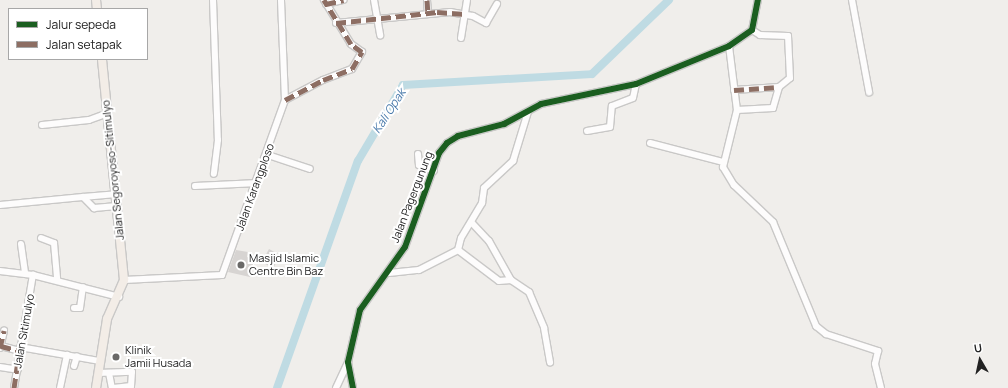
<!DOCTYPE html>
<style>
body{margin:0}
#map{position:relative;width:1008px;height:388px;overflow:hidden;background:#f0eeeb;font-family:Manrope,sans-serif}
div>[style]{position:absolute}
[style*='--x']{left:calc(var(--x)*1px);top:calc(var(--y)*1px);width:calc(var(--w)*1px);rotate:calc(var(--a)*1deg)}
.river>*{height:8px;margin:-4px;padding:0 4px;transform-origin:4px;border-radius:4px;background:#bfdbe3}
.building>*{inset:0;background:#d7d4d2;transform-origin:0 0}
.roads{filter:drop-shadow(1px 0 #c9c8c7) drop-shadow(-1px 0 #c9c8c7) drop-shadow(0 1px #c9c8c7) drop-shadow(0 -1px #c9c8c7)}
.minor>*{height:6px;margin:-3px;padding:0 3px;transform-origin:3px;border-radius:3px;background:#fdfcfc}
.major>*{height:8px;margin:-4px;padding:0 4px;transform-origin:4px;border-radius:4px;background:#f3ede7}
.quiet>*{height:5px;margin-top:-2.5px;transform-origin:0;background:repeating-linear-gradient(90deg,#8d6e63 0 10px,transparent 0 15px)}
.cycleway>*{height:6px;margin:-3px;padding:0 3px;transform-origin:3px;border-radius:3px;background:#1b5e20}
.dots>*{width:11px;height:11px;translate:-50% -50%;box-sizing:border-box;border:2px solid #fff;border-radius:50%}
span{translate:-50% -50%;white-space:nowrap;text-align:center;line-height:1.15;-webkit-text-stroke:4px #fff;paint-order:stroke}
.street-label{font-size:11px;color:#222}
.poi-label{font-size:11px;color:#222}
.left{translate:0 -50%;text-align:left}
.water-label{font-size:12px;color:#4a7aab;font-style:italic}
.legend{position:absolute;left:8px;top:8px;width:140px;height:52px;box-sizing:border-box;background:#fff;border:1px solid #a7a7a7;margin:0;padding:5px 7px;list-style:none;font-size:12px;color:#222}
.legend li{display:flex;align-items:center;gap:8px;height:20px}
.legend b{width:20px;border:1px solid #a7a7a7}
.north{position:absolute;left:960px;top:340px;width:40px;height:40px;-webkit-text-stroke:3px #fff;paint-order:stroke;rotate:351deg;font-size:11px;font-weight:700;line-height:16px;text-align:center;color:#222}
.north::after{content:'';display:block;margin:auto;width:14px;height:18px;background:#222;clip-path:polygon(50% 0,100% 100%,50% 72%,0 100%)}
</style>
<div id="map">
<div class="river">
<i style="--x:277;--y:388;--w:241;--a:-70.4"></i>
<i style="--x:358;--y:161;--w:88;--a:-59.4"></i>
<i style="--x:403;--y:85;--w:189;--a:-3.3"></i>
<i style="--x:592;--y:74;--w:107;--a:-43.9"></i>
</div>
<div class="building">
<i style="left:269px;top:249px;width:13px;height:15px;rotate:29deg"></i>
<i style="clip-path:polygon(236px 250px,248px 252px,247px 257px,254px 259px,250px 277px,228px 272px)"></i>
</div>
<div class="roads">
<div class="minor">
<i style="--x:213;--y:0;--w:140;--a:88"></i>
<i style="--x:218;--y:140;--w:34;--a:97"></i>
<i style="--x:374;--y:0;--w:36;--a:80"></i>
<i style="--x:427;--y:0;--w:14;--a:86"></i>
<i style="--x:852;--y:0;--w:94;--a:79.5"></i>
<i style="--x:326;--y:4;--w:18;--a:-13"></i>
<i style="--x:336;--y:23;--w:115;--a:-5.5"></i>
<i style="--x:450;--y:12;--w:23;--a:10"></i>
<i style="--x:473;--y:16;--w:15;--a:28"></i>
<i style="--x:486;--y:23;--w:22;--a:-60"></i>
<i style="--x:461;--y:38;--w:38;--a:-81"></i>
<i style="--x:729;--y:46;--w:64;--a:82.9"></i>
<i style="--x:737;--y:110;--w:59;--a:103.8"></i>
<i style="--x:723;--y:167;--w:21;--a:59"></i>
<i style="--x:734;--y:185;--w:54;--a:43.5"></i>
<i style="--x:773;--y:222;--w:113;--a:67.5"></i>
<i style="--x:816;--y:326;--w:13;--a:39"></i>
<i style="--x:826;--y:334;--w:55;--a:18.1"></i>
<i style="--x:878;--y:351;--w:13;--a:103"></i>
<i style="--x:875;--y:364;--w:25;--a:76"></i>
<i style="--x:734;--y:90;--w:45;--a:-3.8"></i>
<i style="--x:285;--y:100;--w:43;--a:-27.8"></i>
<i style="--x:323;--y:80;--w:31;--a:-21"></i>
<i style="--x:352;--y:69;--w:20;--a:-60"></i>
<i style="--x:362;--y:52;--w:14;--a:-144"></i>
<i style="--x:351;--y:44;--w:52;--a:-121.5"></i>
<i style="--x:737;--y:110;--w:36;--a:-3"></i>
<i style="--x:773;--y:108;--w:22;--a:-74"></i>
<i style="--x:779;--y:87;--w:14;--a:-39"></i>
<i style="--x:790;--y:78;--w:42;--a:-92.7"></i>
<i style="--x:788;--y:36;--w:28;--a:-178"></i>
<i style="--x:760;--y:35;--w:9;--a:-148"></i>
<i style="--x:42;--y:125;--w:47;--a:-6.1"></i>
<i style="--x:89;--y:120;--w:20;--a:-20"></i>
<i style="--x:587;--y:131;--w:23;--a:-10"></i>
<i style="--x:610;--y:127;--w:21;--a:-85"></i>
<i style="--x:612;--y:106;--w:22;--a:-21"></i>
<i style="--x:633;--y:98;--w:14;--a:-78"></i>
<i style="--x:650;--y:143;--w:75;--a:14.6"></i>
<i style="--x:418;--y:154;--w:11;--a:85"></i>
<i style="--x:419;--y:165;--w:16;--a:22"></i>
<i style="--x:268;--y:155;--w:44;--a:18.4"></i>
<i style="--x:195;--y:186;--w:63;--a:-2.7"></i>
<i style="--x:83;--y:197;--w:33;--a:-5"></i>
<i style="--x:0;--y:205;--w:83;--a:-5.5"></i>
<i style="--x:83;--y:197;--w:16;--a:45"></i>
<i style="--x:94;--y:208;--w:23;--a:-5"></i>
<i style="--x:472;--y:223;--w:25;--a:47"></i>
<i style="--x:489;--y:241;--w:45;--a:60.6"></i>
<i style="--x:511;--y:280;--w:22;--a:34"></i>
<i style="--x:529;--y:292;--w:39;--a:67"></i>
<i style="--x:544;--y:328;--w:35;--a:80"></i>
<i style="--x:41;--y:238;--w:14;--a:21"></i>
<i style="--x:54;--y:243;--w:37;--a:85"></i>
<i style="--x:21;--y:244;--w:29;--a:82"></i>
<i style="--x:458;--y:250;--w:51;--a:37.1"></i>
<i style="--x:499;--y:281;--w:12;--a:-5"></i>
<i style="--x:0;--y:271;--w:33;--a:7"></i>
<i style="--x:33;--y:275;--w:89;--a:14.3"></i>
<i style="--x:389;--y:273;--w:30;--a:-6"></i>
<i style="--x:419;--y:270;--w:44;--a:-27.1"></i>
<i style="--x:458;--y:250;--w:12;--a:-76"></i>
<i style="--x:461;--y:238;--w:41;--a:-59"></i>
<i style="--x:482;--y:203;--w:15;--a:-82"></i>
<i style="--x:484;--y:188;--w:40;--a:-43"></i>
<i style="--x:513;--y:161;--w:51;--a:-73"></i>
<i style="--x:124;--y:280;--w:98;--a:-2.9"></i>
<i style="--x:222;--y:275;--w:186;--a:-70.2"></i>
<i style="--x:285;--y:100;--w:100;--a:-92.3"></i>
<i style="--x:74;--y:308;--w:6;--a:0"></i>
<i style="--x:80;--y:308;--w:21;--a:-82"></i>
<i style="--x:1;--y:346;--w:20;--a:15"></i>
<i style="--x:20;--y:347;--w:80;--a:10"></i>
<i style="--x:0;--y:348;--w:18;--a:-77"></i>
<i style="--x:74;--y:366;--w:10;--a:-73"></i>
<i style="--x:0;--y:367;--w:18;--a:9"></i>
<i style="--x:98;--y:373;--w:34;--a:-2"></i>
<i style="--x:132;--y:372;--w:14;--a:94"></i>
<i style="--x:131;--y:386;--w:18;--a:174"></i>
<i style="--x:109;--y:373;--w:15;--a:79"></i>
<i style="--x:14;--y:388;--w:115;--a:-80.5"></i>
<i style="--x:60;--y:388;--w:34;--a:-78"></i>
<i style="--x:336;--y:388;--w:29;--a:-65"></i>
<i style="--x:353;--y:388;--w:26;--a:-101"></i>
<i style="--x:348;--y:362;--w:53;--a:-77"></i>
<i style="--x:360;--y:310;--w:77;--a:-54.5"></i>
<i style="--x:405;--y:247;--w:100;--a:-70.1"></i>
<i style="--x:439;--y:153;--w:13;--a:-51"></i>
<i style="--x:447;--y:143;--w:13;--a:-32"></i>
<i style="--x:458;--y:136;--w:48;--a:-14.6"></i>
<i style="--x:504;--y:124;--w:42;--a:-28.4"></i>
<i style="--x:541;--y:104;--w:97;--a:-11.9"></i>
<i style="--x:636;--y:84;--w:100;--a:-22.2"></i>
<i style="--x:729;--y:46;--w:28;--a:-35"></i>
<i style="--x:752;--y:30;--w:31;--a:-79"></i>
</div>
<div class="major">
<i style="--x:96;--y:0;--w:9;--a:84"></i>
<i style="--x:96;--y:388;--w:70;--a:-80.9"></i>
<i style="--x:107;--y:319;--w:43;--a:-66.4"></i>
<i style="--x:124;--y:280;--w:222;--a:-95.7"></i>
</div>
</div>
<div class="quiet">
<i style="--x:427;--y:0;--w:14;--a:86"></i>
<i style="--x:326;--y:4;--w:18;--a:-13"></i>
<i style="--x:336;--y:23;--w:102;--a:-6.2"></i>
<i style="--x:437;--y:12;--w:28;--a:4"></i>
<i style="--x:734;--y:90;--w:45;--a:-3.8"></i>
<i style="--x:285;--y:100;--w:43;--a:-27.8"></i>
<i style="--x:323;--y:80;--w:31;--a:-21"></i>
<i style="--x:352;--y:69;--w:20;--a:-60"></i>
<i style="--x:362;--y:52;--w:14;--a:-144"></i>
<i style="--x:351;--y:44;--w:52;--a:-121.5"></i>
<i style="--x:1;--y:346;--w:20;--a:15"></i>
<i style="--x:0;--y:348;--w:18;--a:-77"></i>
<i style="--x:14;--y:388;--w:41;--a:-81.7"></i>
</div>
<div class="cycleway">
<i style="--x:353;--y:388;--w:26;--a:-101"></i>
<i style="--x:348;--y:362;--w:53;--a:-77"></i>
<i style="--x:360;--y:310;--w:77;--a:-54.5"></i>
<i style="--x:405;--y:247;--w:100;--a:-70.1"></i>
<i style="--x:439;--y:153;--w:13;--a:-51"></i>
<i style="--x:447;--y:143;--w:13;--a:-32"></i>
<i style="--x:458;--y:136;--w:48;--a:-14.6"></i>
<i style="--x:504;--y:124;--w:42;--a:-28.4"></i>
<i style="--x:541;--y:104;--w:97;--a:-11.9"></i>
<i style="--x:636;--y:84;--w:100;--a:-22.2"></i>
<i style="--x:729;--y:46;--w:28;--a:-35"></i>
<i style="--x:752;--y:30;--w:31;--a:-79"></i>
</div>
<div class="dots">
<i style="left:241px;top:265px;background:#6a6968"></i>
<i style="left:116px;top:357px;background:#6a6968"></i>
</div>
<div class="street-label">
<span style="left:113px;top:170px;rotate:-96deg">Jalan Segoroyoso-Sitimulyo</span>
<span style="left:255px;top:187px;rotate:-70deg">Jalan Karangploso</span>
<span style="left:412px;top:197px;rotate:-69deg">Jalan Pagergunung</span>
<span style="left:24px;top:331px;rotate:-80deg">Jalan Sitimulyo</span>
</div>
<div class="poi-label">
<span class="left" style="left:249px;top:265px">Masjid Islamic<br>Centre Bin Baz</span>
<span class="left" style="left:125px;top:357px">Klinik<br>Jamii Husada</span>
</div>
<div class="water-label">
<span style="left:389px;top:111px;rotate:-57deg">Kali Opak</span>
</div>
<ul class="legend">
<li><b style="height:5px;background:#1b5e20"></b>Jalur sepeda</li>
<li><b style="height:5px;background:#8d6e63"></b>Jalan setapak</li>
</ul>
<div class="north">U</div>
</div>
